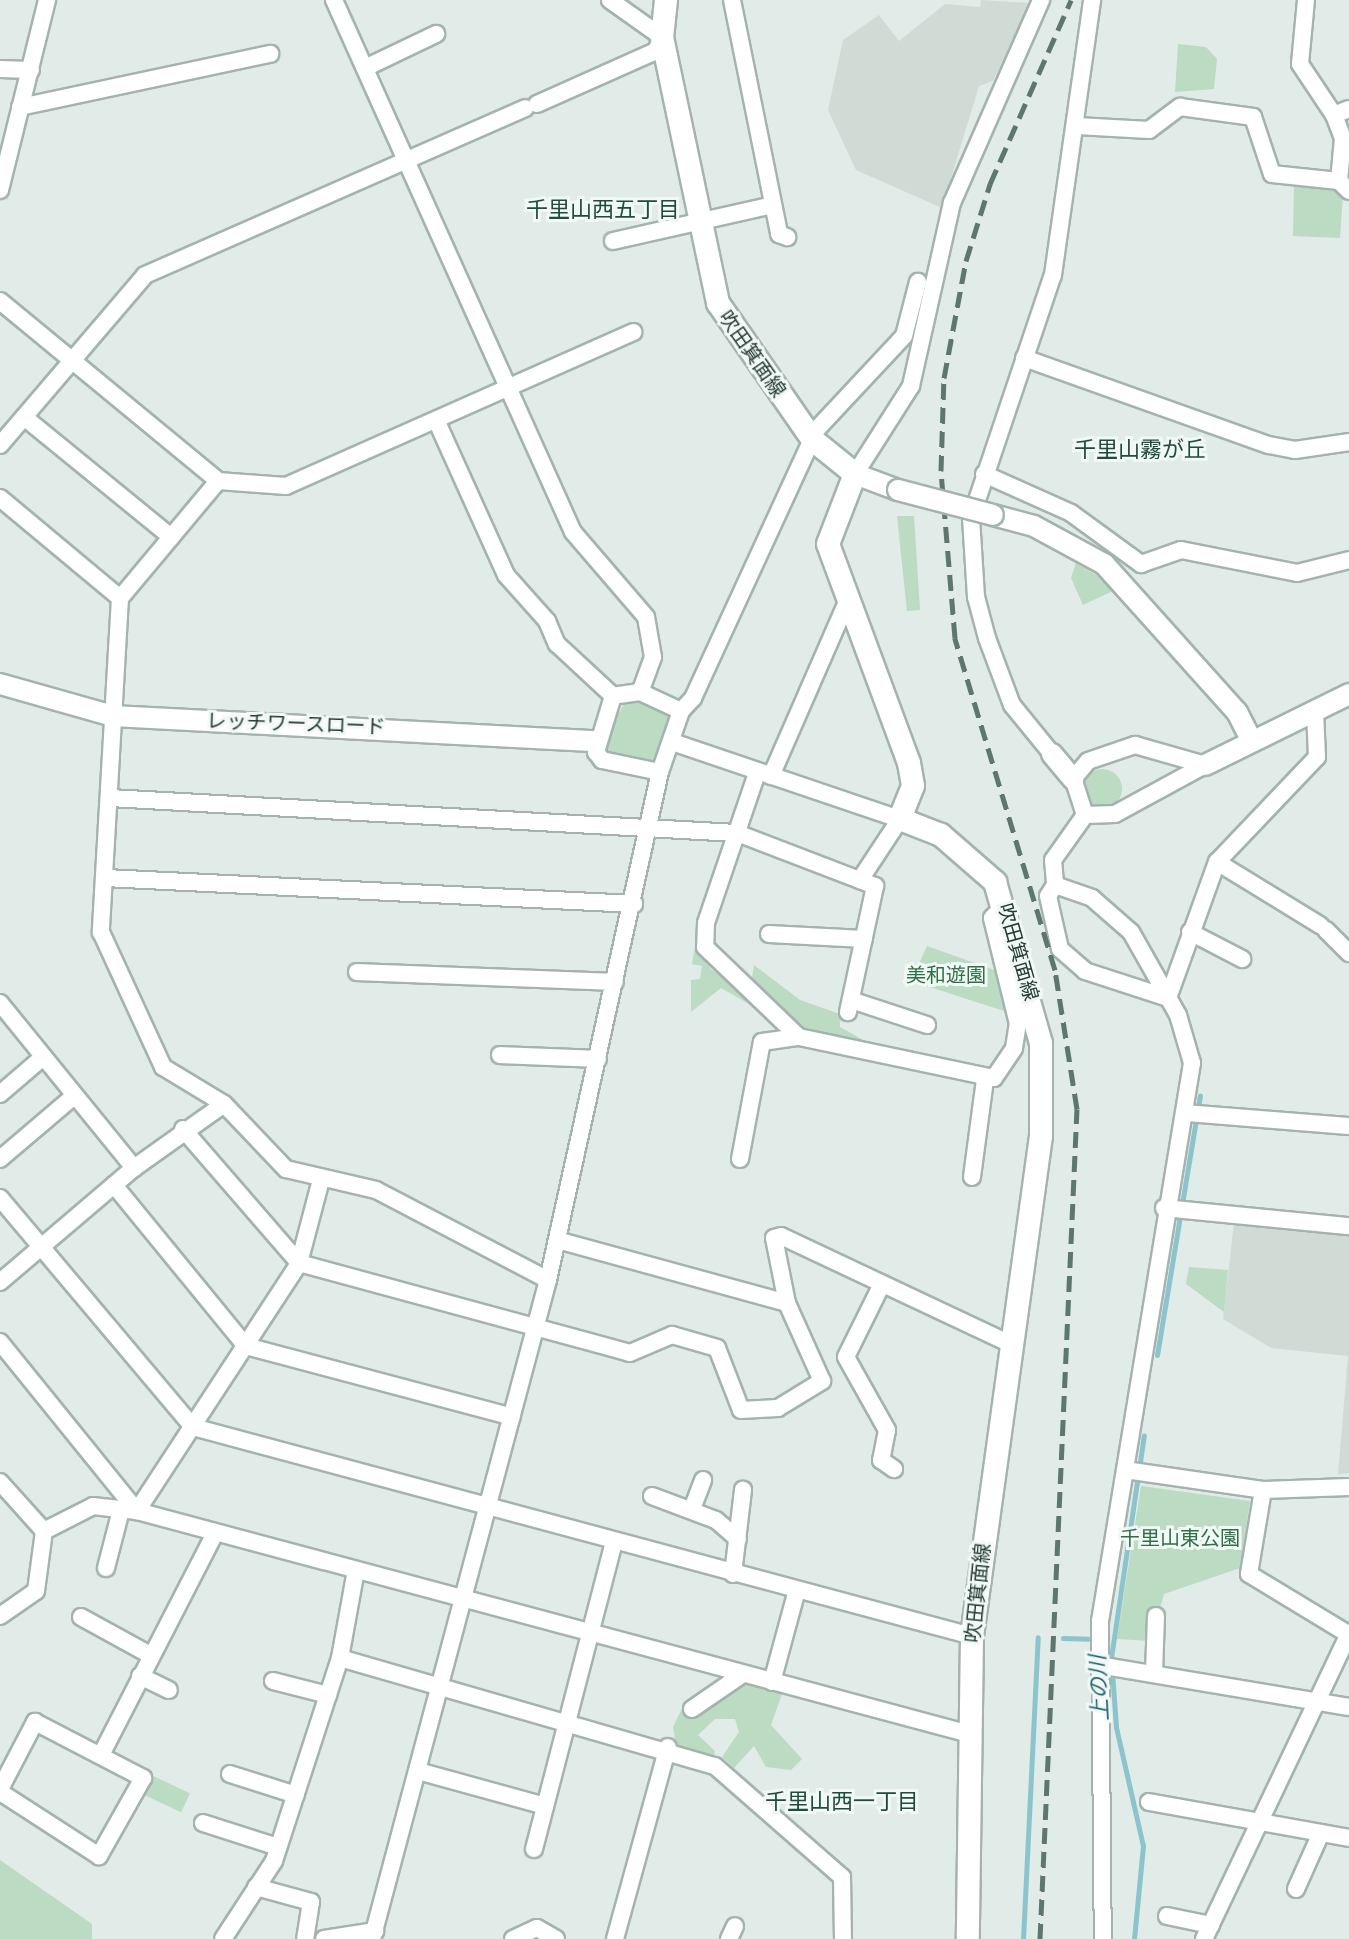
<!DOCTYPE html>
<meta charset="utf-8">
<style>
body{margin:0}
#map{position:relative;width:1349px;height:1939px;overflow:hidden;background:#e1ebe7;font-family:Raleway,"Noto Sans JP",sans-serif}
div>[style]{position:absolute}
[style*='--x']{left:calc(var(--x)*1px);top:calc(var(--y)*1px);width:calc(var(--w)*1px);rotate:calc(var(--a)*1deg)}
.built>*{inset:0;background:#d0dbd6}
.green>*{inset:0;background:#bbdbc3;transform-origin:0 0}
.round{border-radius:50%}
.stream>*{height:5px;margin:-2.5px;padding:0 2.5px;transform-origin:2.5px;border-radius:2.5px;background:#8cc4cd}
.roads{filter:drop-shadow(2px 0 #a4b3ae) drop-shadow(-2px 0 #a4b3ae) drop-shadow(0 2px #a4b3ae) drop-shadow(0 -2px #a4b3ae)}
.minor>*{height:16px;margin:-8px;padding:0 8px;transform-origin:8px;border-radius:8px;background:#fff}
.tertiary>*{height:20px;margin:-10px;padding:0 10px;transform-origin:10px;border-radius:10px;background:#fff}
.secondary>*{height:22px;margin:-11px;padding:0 11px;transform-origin:11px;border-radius:11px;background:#fff}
.rail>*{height:5px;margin-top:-2.5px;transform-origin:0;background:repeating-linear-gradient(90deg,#5d766f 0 16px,transparent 0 24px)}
.bridges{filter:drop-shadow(2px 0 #a4b3ae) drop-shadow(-2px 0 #a4b3ae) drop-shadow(0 2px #a4b3ae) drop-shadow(0 -2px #a4b3ae)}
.tertiary-bridge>*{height:20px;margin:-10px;padding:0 10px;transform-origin:10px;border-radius:10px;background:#fff}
span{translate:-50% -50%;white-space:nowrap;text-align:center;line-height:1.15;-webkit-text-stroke:6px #f2f8f5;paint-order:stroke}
.street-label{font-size:20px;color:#233b34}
.park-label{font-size:20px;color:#2f6f47}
.neighbourhood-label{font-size:22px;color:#204c40}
.water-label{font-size:22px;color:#206673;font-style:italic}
</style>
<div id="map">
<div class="built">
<i style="clip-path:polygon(981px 0,1030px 3px,993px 81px,979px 86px,942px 208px,856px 170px,828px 110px,843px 40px,879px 15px,899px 41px,945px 4px,980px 7px)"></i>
<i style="clip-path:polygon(1234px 1223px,1349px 1233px,1349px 1473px,1338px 1474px,1348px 1356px,1271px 1348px,1223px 1319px)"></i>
</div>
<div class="green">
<i style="clip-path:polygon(1178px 44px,1206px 47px,1217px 59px,1214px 89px,1175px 92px)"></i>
<i style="clip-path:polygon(1294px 183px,1343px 193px,1340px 238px,1293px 236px)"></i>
<i style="clip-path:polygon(914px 516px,920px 610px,907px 611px,897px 516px)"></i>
<i style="clip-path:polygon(1076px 563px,1096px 575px,1115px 590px,1083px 605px,1071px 578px)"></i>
<i style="clip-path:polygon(625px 702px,656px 704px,669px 718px,655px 762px,598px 751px)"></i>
<i class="round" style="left:1082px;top:769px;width:40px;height:40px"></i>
<i style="clip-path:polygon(697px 934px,710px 968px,772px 1017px,721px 988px,691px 1012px,691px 980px,700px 979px,702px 966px,692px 964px)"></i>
<i style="clip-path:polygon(927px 946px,997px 971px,1007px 1012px,911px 981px)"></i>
<i style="clip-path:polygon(754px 965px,800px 1000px,840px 1014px,840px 1027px,883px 1051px,803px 1031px,752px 978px)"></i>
<i style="clip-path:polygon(1189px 1267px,1228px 1270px,1224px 1312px,1186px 1284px)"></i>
<i style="clip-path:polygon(1141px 1486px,1250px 1501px,1240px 1568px,1164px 1594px,1151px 1641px,1117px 1639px)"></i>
<i style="clip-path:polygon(732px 1675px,760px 1675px,782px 1694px,771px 1725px,802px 1759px,791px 1770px,766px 1767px,754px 1746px,734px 1768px,722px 1757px,739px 1732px,735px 1719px,715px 1719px,698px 1735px,715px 1751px,713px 1762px,676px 1745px,673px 1727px,684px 1704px)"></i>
<i style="left:151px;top:1775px;width:43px;height:21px;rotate:25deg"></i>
<i style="clip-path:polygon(0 1860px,92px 1924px,92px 1939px,0 1939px)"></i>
</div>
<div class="stream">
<i style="--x:1157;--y:1355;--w:263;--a:-80.6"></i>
<i style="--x:1063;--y:1638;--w:25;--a:2"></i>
<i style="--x:1023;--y:1939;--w:302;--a:-87.2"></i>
<i style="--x:1134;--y:1939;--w:93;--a:-84.5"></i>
<i style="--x:1143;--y:1846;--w:122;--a:-102.8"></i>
<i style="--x:1116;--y:1727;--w:69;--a:-94.1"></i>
<i style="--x:1111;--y:1658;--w:225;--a:-81.6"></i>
</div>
<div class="roads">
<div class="minor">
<i style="--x:334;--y:0;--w:583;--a:65.81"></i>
<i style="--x:573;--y:532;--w:112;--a:49.3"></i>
<i style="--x:646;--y:617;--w:41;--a:80.1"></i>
<i style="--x:653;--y:657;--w:37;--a:110"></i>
<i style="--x:732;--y:0;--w:239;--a:78.6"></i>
<i style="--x:779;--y:234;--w:9;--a:21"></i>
<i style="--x:1306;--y:0;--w:64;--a:95.4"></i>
<i style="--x:1300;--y:64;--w:61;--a:56.3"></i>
<i style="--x:1334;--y:115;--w:16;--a:-22"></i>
<i style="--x:365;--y:68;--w:79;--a:-25.6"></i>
<i style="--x:0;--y:69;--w:31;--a:2"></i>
<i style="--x:537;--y:104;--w:130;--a:-24"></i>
<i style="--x:656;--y:51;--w:15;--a:-67"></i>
<i style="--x:662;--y:37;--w:64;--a:-144.6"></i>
<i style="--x:20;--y:107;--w:256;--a:-12"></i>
<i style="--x:1334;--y:115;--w:25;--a:69"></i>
<i style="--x:1343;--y:138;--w:43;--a:95.3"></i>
<i style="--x:1077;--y:126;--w:72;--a:3.2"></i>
<i style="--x:1149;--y:130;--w:39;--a:-37"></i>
<i style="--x:1180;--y:107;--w:74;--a:7.8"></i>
<i style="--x:1253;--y:117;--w:60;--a:71.6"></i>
<i style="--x:1272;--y:174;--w:67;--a:6"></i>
<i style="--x:1339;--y:181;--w:14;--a:45"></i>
<i style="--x:0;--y:190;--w:196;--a:-76.1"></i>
<i style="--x:613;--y:241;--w:164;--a:-12.7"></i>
<i style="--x:0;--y:301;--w:283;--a:39.5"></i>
<i style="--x:218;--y:481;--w:68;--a:4.2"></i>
<i style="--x:286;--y:486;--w:380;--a:-23.9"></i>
<i style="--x:1024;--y:358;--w:260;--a:19.6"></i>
<i style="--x:1269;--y:445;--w:26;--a:11"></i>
<i style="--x:1295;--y:450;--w:55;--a:-8.4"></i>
<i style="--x:24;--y:417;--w:190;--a:39.2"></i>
<i style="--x:437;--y:422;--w:168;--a:65.7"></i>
<i style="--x:506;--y:575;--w:62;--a:48.3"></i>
<i style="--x:547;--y:621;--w:25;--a:67"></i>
<i style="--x:557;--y:644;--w:76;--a:42.9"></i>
<i style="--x:0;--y:445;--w:223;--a:-49.5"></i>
<i style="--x:145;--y:275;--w:415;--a:-23.7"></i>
<i style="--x:855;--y:474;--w:104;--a:-57.5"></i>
<i style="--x:911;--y:386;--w:188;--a:-77.4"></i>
<i style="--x:952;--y:203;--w:222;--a:-66.3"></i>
<i style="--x:984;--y:474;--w:95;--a:24.1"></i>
<i style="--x:1071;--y:513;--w:87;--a:36.1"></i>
<i style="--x:1141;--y:564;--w:42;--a:-19.3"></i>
<i style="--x:1181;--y:550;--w:118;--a:11.2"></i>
<i style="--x:1297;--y:573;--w:54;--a:-14"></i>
<i style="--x:218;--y:481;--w:153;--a:129.9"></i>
<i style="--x:120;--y:598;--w:335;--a:93.3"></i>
<i style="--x:101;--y:932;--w:149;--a:65.3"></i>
<i style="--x:163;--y:1067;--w:71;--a:31.2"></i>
<i style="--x:224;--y:1104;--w:90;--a:46.4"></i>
<i style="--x:286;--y:1169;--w:92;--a:13.1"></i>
<i style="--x:376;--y:1190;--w:194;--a:27.6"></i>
<i style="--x:0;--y:498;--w:156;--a:39.8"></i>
<i style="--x:681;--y:711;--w:45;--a:-155.1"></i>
<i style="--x:640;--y:692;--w:27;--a:172"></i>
<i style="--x:613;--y:696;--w:59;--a:106.9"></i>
<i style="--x:596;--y:752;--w:10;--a:53"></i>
<i style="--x:602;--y:760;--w:59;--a:11.7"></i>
<i style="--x:660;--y:772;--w:65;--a:-71"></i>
<i style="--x:681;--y:711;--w:18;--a:-47"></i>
<i style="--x:693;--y:698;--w:296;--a:-65.3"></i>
<i style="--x:817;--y:429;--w:127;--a:-46.9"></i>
<i style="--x:904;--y:336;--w:56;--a:-75.5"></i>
<i style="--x:675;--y:743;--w:237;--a:18.7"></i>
<i style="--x:900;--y:819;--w:73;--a:123.3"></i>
<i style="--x:1135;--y:745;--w:73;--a:15.9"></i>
<i style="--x:1205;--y:765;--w:102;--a:151.4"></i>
<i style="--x:1115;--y:814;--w:30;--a:178"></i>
<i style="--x:1085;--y:815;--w:38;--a:-108"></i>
<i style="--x:1073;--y:779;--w:23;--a:-50"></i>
<i style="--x:1088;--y:761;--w:50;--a:-18.8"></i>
<i style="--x:1052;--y:754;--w:63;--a:-129.2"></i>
<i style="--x:1012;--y:705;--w:72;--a:-110.5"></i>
<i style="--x:987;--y:638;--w:42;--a:-105"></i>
<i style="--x:976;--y:597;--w:79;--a:-93.6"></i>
<i style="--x:971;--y:518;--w:256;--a:-71.4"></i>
<i style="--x:1053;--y:275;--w:278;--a:-81.9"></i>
<i style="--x:757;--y:773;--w:158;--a:108.8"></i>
<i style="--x:706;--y:923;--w:24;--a:92"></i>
<i style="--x:705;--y:947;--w:130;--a:43.8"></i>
<i style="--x:771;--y:776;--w:190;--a:-66.4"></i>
<i style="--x:110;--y:798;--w:628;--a:3.2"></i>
<i style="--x:737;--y:833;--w:148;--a:21"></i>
<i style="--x:875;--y:886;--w:129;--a:102.1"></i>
<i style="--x:1085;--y:815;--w:55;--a:125.4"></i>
<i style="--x:1053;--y:860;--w:25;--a:85"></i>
<i style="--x:1055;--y:885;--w:39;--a:19"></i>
<i style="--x:1092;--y:898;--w:52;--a:41.1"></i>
<i style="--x:1131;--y:932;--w:95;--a:60.5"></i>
<i style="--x:1178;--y:1015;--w:50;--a:73.7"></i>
<i style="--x:1192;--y:1063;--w:566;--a:99.36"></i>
<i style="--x:1100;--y:1621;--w:318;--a:89.5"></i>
<i style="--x:1217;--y:862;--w:121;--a:31.5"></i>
<i style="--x:105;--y:878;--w:530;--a:2.81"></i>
<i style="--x:1055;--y:885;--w:13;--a:122"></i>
<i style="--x:1048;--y:896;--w:54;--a:77.2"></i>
<i style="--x:1060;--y:949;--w:33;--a:41"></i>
<i style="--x:1085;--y:971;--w:87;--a:18"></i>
<i style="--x:1168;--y:998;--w:145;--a:-70.2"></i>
<i style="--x:1217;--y:862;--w:145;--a:-46.4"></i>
<i style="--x:1317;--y:757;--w:46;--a:-92.5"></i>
<i style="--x:1326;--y:930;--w:33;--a:45"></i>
<i style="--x:1190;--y:932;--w:59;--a:27.4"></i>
<i style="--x:769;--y:934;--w:95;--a:3"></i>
<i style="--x:357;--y:972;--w:258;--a:2.2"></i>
<i style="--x:851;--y:1000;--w:80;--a:18.2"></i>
<i style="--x:0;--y:1003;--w:213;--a:50.9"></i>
<i style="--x:500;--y:1055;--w:98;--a:2.3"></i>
<i style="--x:0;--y:1094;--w:57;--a:-40.7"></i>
<i style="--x:1186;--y:1113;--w:164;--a:4.6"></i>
<i style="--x:183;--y:1129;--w:177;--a:49.1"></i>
<i style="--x:299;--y:1263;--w:343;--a:15.2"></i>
<i style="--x:630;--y:1353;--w:46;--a:-23.2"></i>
<i style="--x:672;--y:1335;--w:47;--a:16.1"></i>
<i style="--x:717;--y:1348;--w:66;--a:68.8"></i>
<i style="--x:741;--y:1410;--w:37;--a:-3"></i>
<i style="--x:778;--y:1408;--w:52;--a:-31.5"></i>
<i style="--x:822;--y:1381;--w:85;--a:-114.2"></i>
<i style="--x:787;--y:1303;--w:66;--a:-101.3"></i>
<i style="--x:774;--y:1238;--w:7;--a:-16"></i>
<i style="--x:781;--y:1236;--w:251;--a:25.2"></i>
<i style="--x:0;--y:1159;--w:97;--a:-40.4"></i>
<i style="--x:740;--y:1159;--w:119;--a:-79.4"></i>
<i style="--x:762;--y:1042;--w:37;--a:-8"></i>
<i style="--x:799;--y:1037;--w:199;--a:11.9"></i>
<i style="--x:994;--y:1078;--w:36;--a:-56"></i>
<i style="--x:1014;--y:1048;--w:24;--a:-81"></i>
<i style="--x:1018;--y:1024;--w:109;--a:-103.8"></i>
<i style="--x:992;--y:918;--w:18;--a:-45"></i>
<i style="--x:972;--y:1177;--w:98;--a:-82.4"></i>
<i style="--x:114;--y:1185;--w:208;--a:50.7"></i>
<i style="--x:246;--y:1346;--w:275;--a:14.9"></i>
<i style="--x:0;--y:1198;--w:299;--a:49.9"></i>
<i style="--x:193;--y:1427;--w:807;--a:15.02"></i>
<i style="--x:1164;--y:1208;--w:186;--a:5.6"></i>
<i style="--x:557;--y:1240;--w:238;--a:15.3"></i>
<i style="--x:0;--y:1282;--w:176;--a:-40.4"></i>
<i style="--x:134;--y:1168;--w:110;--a:-35.4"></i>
<i style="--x:882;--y:1284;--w:81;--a:116.3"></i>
<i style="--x:846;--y:1357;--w:84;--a:60.7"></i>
<i style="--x:887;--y:1430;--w:31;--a:101"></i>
<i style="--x:881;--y:1460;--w:16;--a:35"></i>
<i style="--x:0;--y:1342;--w:218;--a:51"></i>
<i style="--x:137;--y:1511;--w:296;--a:-56.8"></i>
<i style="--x:299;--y:1263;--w:86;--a:-75.2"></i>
<i style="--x:1125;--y:1470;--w:139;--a:8.2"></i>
<i style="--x:1263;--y:1490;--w:86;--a:-2"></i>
<i style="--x:0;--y:1482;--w:66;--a:48.1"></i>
<i style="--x:1263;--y:1490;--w:85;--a:99.5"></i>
<i style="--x:1249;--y:1574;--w:116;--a:31.2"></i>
<i style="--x:652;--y:1496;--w:68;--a:20.6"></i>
<i style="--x:716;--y:1520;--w:29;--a:41"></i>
<i style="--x:692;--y:1509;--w:31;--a:-69"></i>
<i style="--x:106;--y:1568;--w:60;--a:-75.5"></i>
<i style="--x:733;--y:1574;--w:85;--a:-83.2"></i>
<i style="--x:0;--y:1616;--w:44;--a:-34.8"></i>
<i style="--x:36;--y:1591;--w:61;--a:-82.4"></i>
<i style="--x:44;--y:1531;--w:55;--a:-27"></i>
<i style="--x:93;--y:1506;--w:44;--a:6.5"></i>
<i style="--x:137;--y:1511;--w:862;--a:14.99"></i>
<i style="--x:81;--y:1617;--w:79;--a:28.8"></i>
<i style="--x:340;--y:1658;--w:390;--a:16.1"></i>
<i style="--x:715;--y:1766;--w:169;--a:41.2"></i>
<i style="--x:842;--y:1877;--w:62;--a:89.1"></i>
<i style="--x:1098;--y:1665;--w:254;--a:9.5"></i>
<i style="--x:1154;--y:1673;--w:57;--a:-88"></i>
<i style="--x:140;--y:1676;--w:32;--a:26"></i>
<i style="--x:273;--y:1681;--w:57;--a:14.3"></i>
<i style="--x:772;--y:1682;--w:95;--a:-74.8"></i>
<i style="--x:692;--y:1709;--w:62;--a:-34.5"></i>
<i style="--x:101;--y:1755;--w:247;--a:-62.8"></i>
<i style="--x:418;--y:1771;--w:132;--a:15.4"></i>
<i style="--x:230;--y:1774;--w:69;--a:17.7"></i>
<i style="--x:0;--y:1789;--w:76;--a:-62.4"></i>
<i style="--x:35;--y:1722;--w:122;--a:27.4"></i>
<i style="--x:143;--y:1778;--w:90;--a:119.4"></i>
<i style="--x:99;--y:1856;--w:118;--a:-147.1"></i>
<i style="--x:1149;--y:1802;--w:203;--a:10.2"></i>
<i style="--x:203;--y:1823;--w:79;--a:17.7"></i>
<i style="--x:534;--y:1849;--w:318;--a:-75.4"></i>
<i style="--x:256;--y:1887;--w:57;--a:15.3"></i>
<i style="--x:311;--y:1902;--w:37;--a:99"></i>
<i style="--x:1296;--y:1889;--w:61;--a:-65.9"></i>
<i style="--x:1167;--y:1916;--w:45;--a:11.6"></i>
<i style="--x:223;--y:1939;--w:93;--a:-56.8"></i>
<i style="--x:274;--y:1861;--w:213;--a:-72"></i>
<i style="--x:340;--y:1658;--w:89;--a:-79.7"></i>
<i style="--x:324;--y:1939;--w:52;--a:-8.9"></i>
<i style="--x:372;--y:1939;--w:682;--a:-75.05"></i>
<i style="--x:548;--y:1280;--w:520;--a:-77.57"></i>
<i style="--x:513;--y:1939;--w:26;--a:-25"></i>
<i style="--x:537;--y:1928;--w:22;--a:30"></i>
<i style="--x:615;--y:1939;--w:199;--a:-74.6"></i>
<i style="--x:729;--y:1939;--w:14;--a:-65"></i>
<i style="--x:1204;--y:1939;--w:338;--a:-64.6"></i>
</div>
<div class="tertiary">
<i style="--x:855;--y:474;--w:46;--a:20.4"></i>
<i style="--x:993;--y:515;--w:42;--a:15"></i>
<i style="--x:1034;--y:526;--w:80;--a:28.5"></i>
<i style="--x:1104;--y:564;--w:199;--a:48.1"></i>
<i style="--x:1237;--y:712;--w:29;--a:63"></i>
<i style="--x:0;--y:684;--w:117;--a:15.8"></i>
<i style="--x:113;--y:716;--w:483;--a:3"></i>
<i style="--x:1052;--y:754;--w:33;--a:50"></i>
<i style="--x:1205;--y:765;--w:161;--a:-26.2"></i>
</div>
<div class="secondary">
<i style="--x:666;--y:0;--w:37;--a:96"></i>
<i style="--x:662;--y:37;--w:272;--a:78.1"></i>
<i style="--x:718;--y:303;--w:167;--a:55.3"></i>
<i style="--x:813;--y:440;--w:54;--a:39"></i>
<i style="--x:855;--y:474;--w:75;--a:111.1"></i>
<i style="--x:828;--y:544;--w:233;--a:69.7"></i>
<i style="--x:909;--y:763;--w:23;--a:80"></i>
<i style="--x:913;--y:786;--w:35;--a:112"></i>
<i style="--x:900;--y:819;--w:44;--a:21.3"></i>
<i style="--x:941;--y:835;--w:72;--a:41"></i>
<i style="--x:995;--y:882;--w:167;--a:74.1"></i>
<i style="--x:1041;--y:1043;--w:93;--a:90"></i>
<i style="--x:1041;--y:1136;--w:505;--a:97.86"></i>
<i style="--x:972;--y:1636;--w:303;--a:90.8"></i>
</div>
</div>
<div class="rail">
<i style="--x:1040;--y:1939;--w:831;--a:-87.45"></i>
<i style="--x:1077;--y:1109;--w:141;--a:-99"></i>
<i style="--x:1055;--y:970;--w:347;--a:-106.8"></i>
<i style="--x:955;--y:638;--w:168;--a:-94.8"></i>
<i style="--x:941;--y:471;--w:93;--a:-88.2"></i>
<i style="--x:944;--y:378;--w:119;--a:-79.4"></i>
<i style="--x:966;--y:261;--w:81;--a:-72.7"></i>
<i style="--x:990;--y:184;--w:201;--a:-66.2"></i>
</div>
<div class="bridges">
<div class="tertiary-bridge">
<i style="--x:898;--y:490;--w:98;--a:14.7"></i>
</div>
</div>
<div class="street-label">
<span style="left:752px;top:354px;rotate:55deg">吹田箕面線</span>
<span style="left:296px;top:724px;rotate:2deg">レッチワースロード</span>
<span style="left:1018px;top:952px;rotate:74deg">吹田箕面線</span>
<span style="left:978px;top:1593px;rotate:-84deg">吹田箕面線</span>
</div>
<div class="park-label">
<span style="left:946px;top:975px">美和遊園</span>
<span style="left:1180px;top:1538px">千里山東公園</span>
</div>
<div class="neighbourhood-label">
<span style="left:603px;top:210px">千里山西五丁目</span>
<span style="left:1140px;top:450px">千里山霧が丘</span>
<span style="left:842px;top:1802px">千里山西一丁目</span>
</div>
<div class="water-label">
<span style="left:1099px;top:1688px;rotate:-93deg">上の川</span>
</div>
</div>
